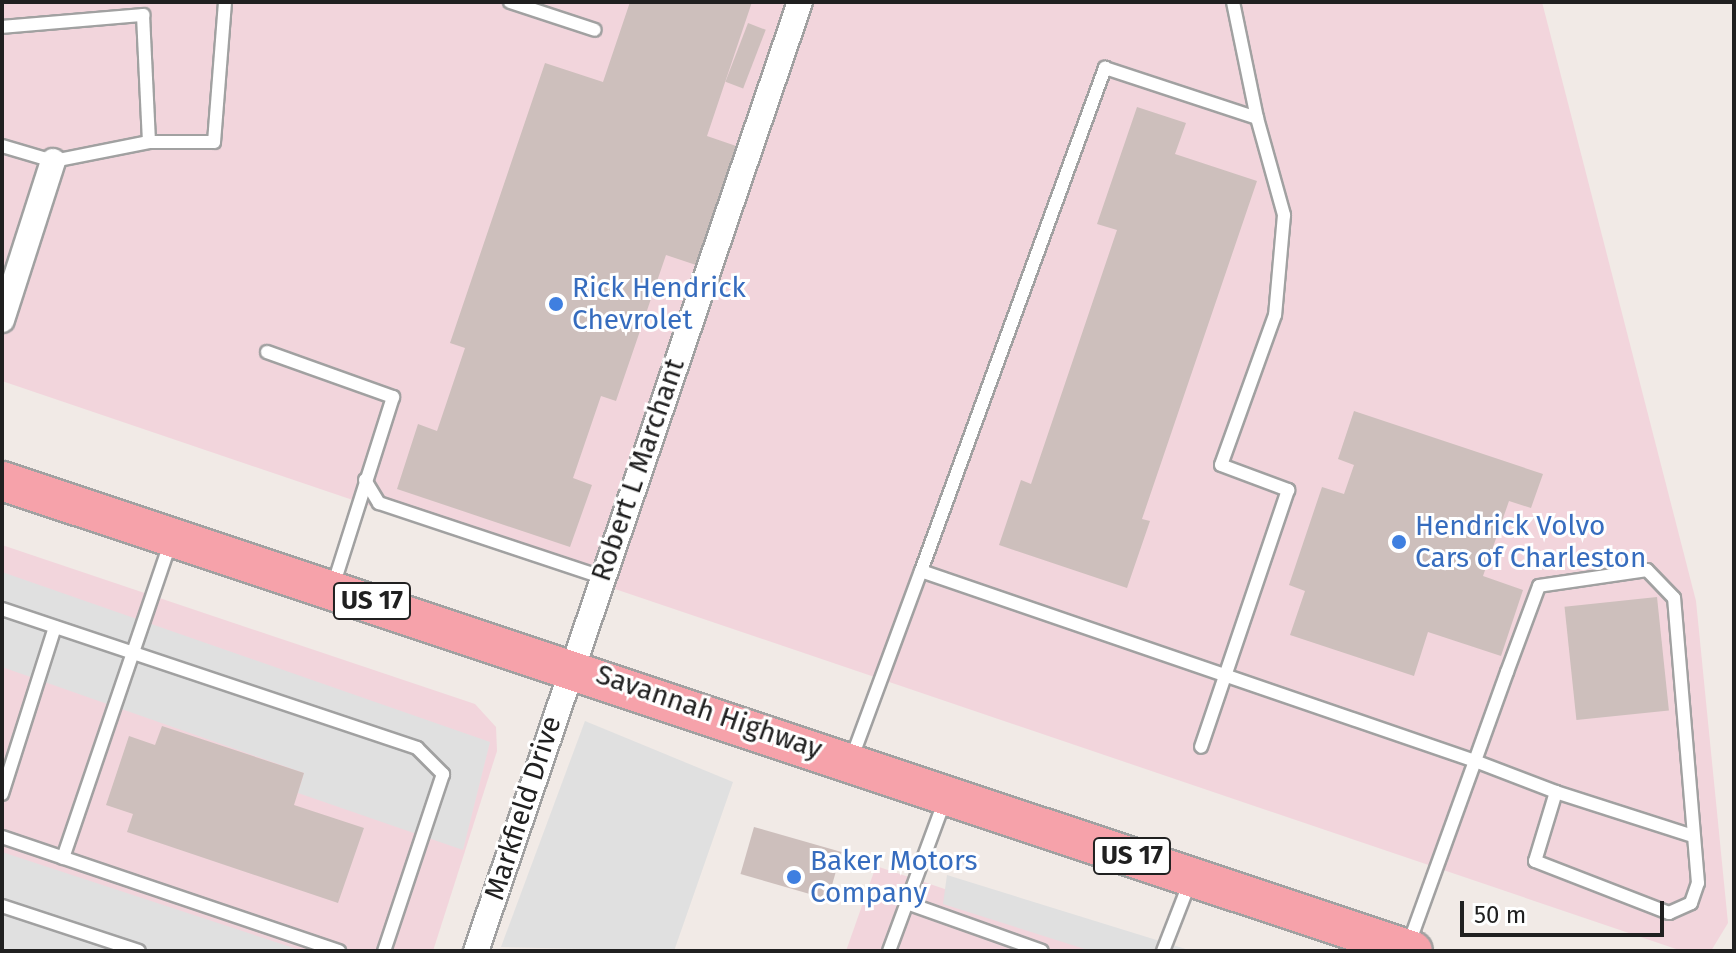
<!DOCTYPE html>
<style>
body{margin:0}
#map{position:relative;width:1736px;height:953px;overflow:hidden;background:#f1eae6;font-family:"Fira Sans",sans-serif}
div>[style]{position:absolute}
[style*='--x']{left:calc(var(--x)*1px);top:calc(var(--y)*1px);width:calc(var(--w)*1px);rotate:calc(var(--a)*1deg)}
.commercial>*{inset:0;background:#f2d5dc}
.parking>*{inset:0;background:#e0e0e0}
.building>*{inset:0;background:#cdbfbc;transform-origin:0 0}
.roads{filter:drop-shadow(2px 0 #a1a1a1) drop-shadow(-2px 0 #a1a1a1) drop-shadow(0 2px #a1a1a1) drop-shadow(0 -2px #a1a1a1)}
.service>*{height:12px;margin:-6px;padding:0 6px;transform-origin:6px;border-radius:6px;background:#fff}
.minor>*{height:24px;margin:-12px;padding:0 12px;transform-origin:12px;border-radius:12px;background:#fff}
.trunk>*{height:38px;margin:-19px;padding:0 19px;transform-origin:19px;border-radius:19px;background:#f6a2aa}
.dots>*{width:22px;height:22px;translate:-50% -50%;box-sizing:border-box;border:4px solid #fff;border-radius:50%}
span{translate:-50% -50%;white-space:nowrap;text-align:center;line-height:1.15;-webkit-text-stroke:6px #fff;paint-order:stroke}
.shield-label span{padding:2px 6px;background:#fff;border:2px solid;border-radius:6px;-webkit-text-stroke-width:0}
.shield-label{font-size:26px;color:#202020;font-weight:700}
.shop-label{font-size:28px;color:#366cbe}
.left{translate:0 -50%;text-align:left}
.street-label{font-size:28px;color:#202020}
.frame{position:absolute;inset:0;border:4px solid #202020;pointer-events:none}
.scale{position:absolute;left:1460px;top:901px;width:204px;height:36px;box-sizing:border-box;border:4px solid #202020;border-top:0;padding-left:10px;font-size:24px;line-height:28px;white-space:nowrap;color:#202020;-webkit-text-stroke:6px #fff;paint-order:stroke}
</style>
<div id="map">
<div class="commercial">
<i style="clip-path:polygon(2px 2px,1542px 2px,1696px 601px,1728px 923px,1711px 951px,1682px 951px,2px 381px)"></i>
<i style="clip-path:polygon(2px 545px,475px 704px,496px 727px,497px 751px,433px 951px,2px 951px)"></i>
<i style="clip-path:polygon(876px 866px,1130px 951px,846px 951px)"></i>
</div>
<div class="parking">
<i style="clip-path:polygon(2px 572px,490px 742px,463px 850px,298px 793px,304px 773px,2px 667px)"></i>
<i style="clip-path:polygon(585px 721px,733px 782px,674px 951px,501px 947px)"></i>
<i style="clip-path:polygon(2px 852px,303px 951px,2px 951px)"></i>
<i style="clip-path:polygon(947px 875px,1192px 951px,1091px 951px,943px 904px)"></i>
</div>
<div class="building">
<i style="clip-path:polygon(630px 2px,752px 2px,707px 136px,739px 147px,699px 266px,666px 255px,616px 401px,601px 396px,573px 478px,592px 485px,570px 547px,397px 489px,418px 424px,437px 431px,465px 348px,450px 343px,545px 63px,603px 82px)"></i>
<i style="left:748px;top:23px;width:19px;height:63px;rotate:21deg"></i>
<i style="clip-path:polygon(1137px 107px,1186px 123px,1175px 154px,1257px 181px,1142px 519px,1150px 521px,1127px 588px,999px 545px,1021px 480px,1031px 484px,1117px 230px,1097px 224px)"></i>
<i style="clip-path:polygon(1354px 411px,1543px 474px,1531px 508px,1509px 501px,1483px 576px,1523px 590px,1501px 656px,1428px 632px,1414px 676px,1290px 635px,1305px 591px,1289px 585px,1322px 487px,1344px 494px,1354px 465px,1338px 459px)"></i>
<i style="left:1657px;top:597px;width:114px;height:93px;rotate:84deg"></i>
<i style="clip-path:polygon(162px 726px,304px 773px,294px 805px,364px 828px,338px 903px,127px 832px,133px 814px,106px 805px,129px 736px,155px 745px)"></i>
<i style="left:754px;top:827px;width:91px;height:49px;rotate:16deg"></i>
</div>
<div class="roads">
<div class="service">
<i style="--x:510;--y:2;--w:89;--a:18.2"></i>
<i style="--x:1233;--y:2;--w:118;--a:78.3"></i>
<i style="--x:2;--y:27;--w:142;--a:-4.9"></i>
<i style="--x:143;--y:15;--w:127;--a:87.3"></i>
<i style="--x:149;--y:142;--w:98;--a:168.8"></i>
<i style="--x:53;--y:161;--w:53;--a:-163.6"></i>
<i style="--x:149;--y:142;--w:65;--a:0"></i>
<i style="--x:214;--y:142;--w:140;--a:-85.5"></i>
<i style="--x:267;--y:352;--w:134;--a:19.7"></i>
<i style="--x:393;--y:397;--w:198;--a:107.6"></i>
<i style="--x:365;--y:480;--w:27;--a:59"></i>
<i style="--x:379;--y:503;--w:234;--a:18.4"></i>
<i style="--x:921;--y:571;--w:536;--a:-69.91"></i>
<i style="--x:1105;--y:68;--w:160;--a:18.2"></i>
<i style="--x:1257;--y:118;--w:101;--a:74.4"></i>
<i style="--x:1284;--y:215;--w:100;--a:95.1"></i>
<i style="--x:1275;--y:315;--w:159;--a:109.8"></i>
<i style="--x:1221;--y:465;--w:72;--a:20.5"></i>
<i style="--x:1288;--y:490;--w:271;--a:108.7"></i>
<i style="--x:2;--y:609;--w:438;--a:18.5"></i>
<i style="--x:417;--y:748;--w:37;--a:45"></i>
<i style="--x:443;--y:774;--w:187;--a:108.4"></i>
<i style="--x:851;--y:760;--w:202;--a:-69.7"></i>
<i style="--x:921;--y:571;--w:586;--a:18.93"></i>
<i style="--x:1475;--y:761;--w:87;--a:20.9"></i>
<i style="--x:1556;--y:792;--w:72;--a:106.9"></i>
<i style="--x:1535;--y:861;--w:144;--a:21.2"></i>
<i style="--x:1669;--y:913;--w:24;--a:-24"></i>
<i style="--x:1691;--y:903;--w:21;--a:-71"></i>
<i style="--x:1698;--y:883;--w:286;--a:-94.8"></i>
<i style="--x:1674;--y:598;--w:39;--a:-134"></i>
<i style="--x:1647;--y:570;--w:109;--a:171.6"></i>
<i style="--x:1539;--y:586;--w:92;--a:110.4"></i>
<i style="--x:1507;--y:672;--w:95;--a:109.8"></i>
<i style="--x:1475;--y:761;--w:197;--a:109.9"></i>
<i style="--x:1556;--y:792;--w:141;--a:17.8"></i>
<i style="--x:2;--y:794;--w:175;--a:-72.4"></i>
<i style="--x:2;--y:837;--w:356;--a:18.7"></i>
<i style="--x:63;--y:858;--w:333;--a:-71.2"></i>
<i style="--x:907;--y:903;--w:143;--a:19.6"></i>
<i style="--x:2;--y:906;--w:144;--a:18.2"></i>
<i style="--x:889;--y:951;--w:161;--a:-69.7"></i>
<i style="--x:1163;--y:951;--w:77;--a:-68.7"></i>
</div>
<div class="minor">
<i style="--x:2;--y:320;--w:167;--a:-72.2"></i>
<i style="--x:476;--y:951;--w:1003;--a:-71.15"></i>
</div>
<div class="trunk">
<i style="--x:2;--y:481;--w:1487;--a:18.42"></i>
</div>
</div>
<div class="dots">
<i style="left:556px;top:304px;background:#3f7fe0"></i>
<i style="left:1399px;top:542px;background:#3f7fe0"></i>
<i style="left:794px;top:877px;background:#3f7fe0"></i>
</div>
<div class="shield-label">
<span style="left:372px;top:601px">US 17</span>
<span style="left:1132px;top:856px">US 17</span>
</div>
<div class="shop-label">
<span class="left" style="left:572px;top:304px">Rick Hendrick<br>Chevrolet</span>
<span class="left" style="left:1415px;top:542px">Hendrick Volvo<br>Cars of Charleston</span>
<span class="left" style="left:810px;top:877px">Baker Motors<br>Company</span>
</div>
<div class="street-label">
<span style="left:638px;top:470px;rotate:-71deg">Robert L Marchant</span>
<span style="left:709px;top:712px;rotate:19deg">Savannah Highway</span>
<span style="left:523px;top:808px;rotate:-72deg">Markfield Drive</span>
</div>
<div class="frame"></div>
<div class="scale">50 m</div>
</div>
